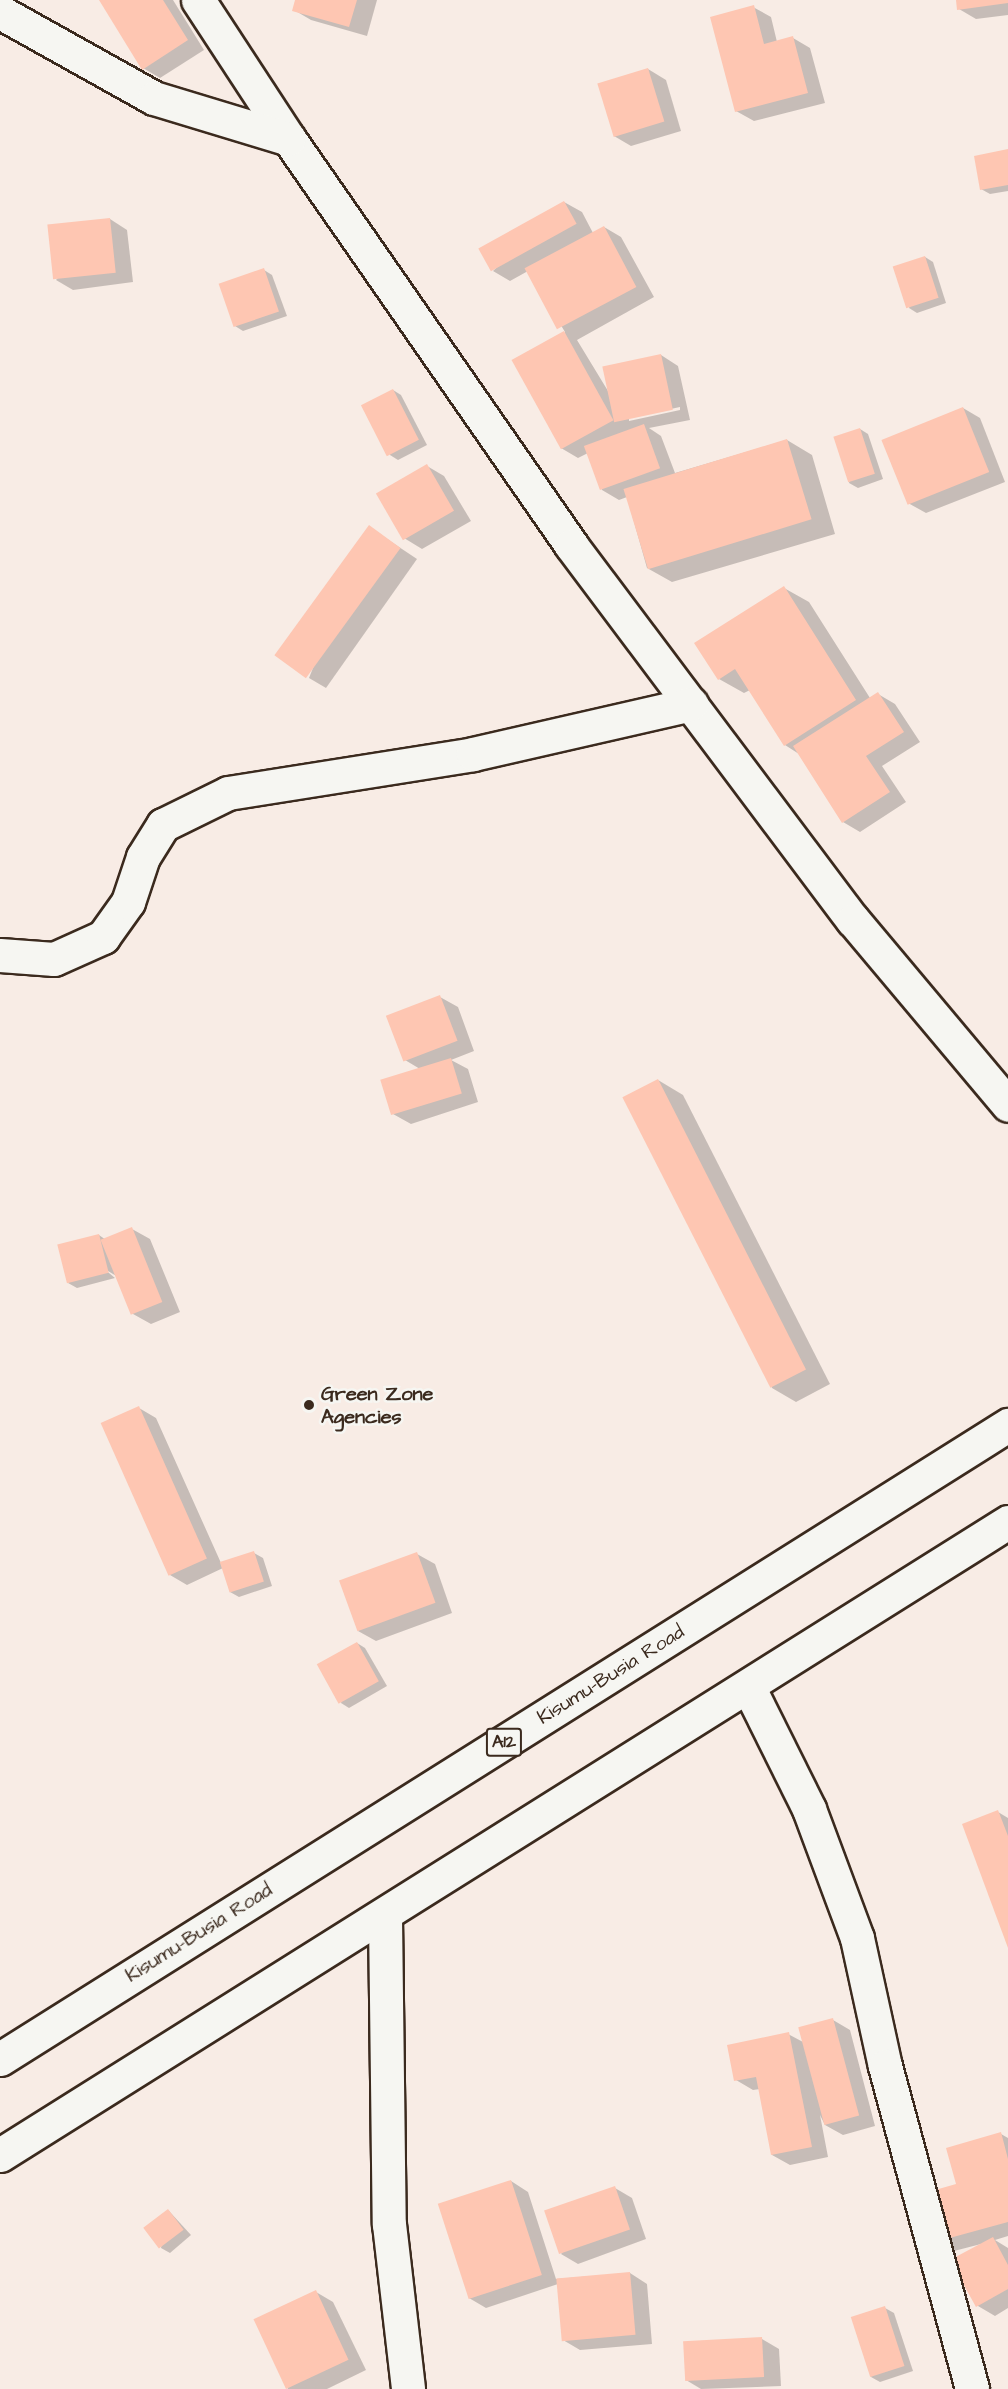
<!DOCTYPE html>
<style>
body{margin:0}
#map{position:relative;width:1008px;height:2389px;overflow:hidden;background:#f8ece5;font-family:"Architects Daughter",sans-serif}
div>[style]{position:absolute}
[style*='--x']{left:calc(var(--x)*1px);top:calc(var(--y)*1px);width:calc(var(--w)*1px);rotate:calc(var(--a)*1deg)}
.shadow>*{inset:0;background:#0003}
.building>*{inset:0;background:#fec6b2;transform-origin:0 0}
.roads{filter:drop-shadow(2px 0 #3b2a1e) drop-shadow(-2px 0 #3b2a1e) drop-shadow(0 2px #3b2a1e) drop-shadow(0 -2px #3b2a1e)}
.minor>*{height:33px;margin:-16.5px;padding:0 16.5px;transform-origin:16.5px;border-radius:16.5px;background:#f6f6f2}
.trunk>*{height:33px;margin:-16.5px;padding:0 16.5px;transform-origin:16.5px;border-radius:16.5px;background:#f6f6f2}
.dots>*{width:16px;height:16px;translate:-50% -50%;box-sizing:border-box;border:3px solid #f6f6f2;border-radius:50%}
span{translate:-50% -50%;white-space:nowrap;text-align:center;line-height:1.15;-webkit-text-stroke:5px #f6f6f2;paint-order:stroke}
.shield-label span{padding:2px 4px;background:#f6f6f2;border:2px solid;border-radius:4px;-webkit-text-stroke-width:0}
.shield-label{font-size:18px;color:#3b2a1e;font-weight:700}
.poi-label{font-size:20px;color:#3b2a1e;font-weight:700}
.left{translate:0 -50%;text-align:left}
.street-label{font-size:20px;color:#3b2a1e}
</style>
<div id="map">
<div class="shadow">
<i style="clip-path:polygon(100px 0,173px 0,204px 50px,160px 78px,143px 68px)"></i>
<i style="clip-path:polygon(297px 0,377px 0,367px 36px,311px 20px,294px 10px)"></i>
<i style="clip-path:polygon(958px 0,1008px 0,1008px 15px,976px 19px,959px 9px)"></i>
<i style="clip-path:polygon(753px 7px,771px 17px,777px 42px,793px 38px,810px 48px,825px 103px,754px 121px,736px 111px)"></i>
<i style="clip-path:polygon(648px 69px,666px 80px,681px 131px,631px 146px,614px 136px)"></i>
<i style="clip-path:polygon(1008px 151px,1008px 191px,990px 194px,981px 189px)"></i>
<i style="clip-path:polygon(evenodd,564px 202px,582px 212px,593px 233px,604px 227px,621px 237px,654px 297px,577px 340px,608px 391px,661px 355px,678px 366px,690px 420px,649px 428px,661px 436px,675px 473px,787px 440px,812px 455px,835px 534px,672px 582px,647px 568px,627px 497px,619px 500px,602px 490px,588px 453px,578px 458px,561px 448px,565px 332px,528px 271px,510px 281px,493px 271px,564px 202px,680px 407px,680px 410px,629px 421px,629px 418px,680px 407px)"></i>
<i style="clip-path:polygon(110px 219px,127px 230px,133px 282px,73px 290px,56px 280px)"></i>
<i style="clip-path:polygon(925px 257px,933px 262px,946px 303px,917px 313px,909px 308px)"></i>
<i style="clip-path:polygon(264px 270px,272px 275px,287px 316px,243px 331px,235px 326px)"></i>
<i style="clip-path:polygon(393px 390px,401px 395px,427px 445px,398px 460px,390px 455px)"></i>
<i style="clip-path:polygon(963px 408px,980px 418px,1005px 482px,926px 513px,908px 503px)"></i>
<i style="clip-path:polygon(860px 429px,868px 434px,883px 479px,858px 488px,849px 483px)"></i>
<i style="clip-path:polygon(427px 466px,444px 476px,471px 521px,422px 549px,404px 538px)"></i>
<i style="clip-path:polygon(369px 527px,417px 559px,326px 688px,309px 678px)"></i>
<i style="clip-path:polygon(784px 588px,809px 602px,870px 698px,878px 694px,895px 704px,920px 742px,882px 766px,906px 802px,860px 832px,843px 822px,799px 754px,785px 745px,750px 690px,744px 693px,719px 679px)"></i>
<i style="clip-path:polygon(440px 997px,458px 1007px,474px 1051px,451px 1060px,468px 1069px,478px 1102px,411px 1124px,393px 1114px,420px 1069px,405px 1060px)"></i>
<i style="clip-path:polygon(658px 1080px,683px 1095px,830px 1384px,796px 1402px,772px 1388px)"></i>
<i style="clip-path:polygon(132px 1229px,150px 1239px,180px 1312px,151px 1324px,133px 1314px,118px 1277px,103px 1268px,115px 1278px,77px 1288px,68px 1283px,99px 1235px,106px 1240px)"></i>
<i style="clip-path:polygon(139px 1408px,156px 1418px,221px 1563px,254px 1553px,263px 1558px,272px 1586px,239px 1597px,230px 1592px,223px 1568px,187px 1585px,170px 1575px)"></i>
<i style="clip-path:polygon(417px 1554px,435px 1564px,452px 1613px,376px 1641px,358px 1631px)"></i>
<i style="clip-path:polygon(357px 1643px,365px 1648px,387px 1686px,349px 1708px,341px 1703px)"></i>
<i style="clip-path:polygon(998px 1812px,1008px 1818px,1008px 1944px)"></i>
<i style="clip-path:polygon(833px 2020px,850px 2030px,875px 2126px,843px 2135px,825px 2125px,820px 2115px,828px 2157px,790px 2165px,772px 2155px,760px 2089px,753px 2090px,736px 2080px,788px 2034px,803px 2042px)"></i>
<i style="clip-path:polygon(1001px 2134px,1008px 2138px,1008px 2236px,995px 2240px,1008px 2248px,1008px 2308px,995px 2316px,978px 2306px,981px 2244px,954px 2251px,936px 2241px,958px 2185px)"></i>
<i style="clip-path:polygon(511px 2181px,528px 2192px,556px 2279px,630px 2273px,647px 2284px,652px 2344px,580px 2350px,563px 2340px,558px 2284px,486px 2308px,469px 2298px)"></i>
<i style="clip-path:polygon(615px 2188px,632px 2198px,646px 2239px,578px 2264px,561px 2254px)"></i>
<i style="clip-path:polygon(169px 2211px,191px 2235px,170px 2253px,161px 2248px)"></i>
<i style="clip-path:polygon(316px 2292px,333px 2302px,366px 2370px,327px 2389px,288px 2389px,256px 2321px)"></i>
<i style="clip-path:polygon(885px 2308px,894px 2313px,913px 2371px,880px 2382px,871px 2377px)"></i>
<i style="clip-path:polygon(762px 2339px,779px 2349px,781px 2386px,701px 2389px,686px 2380px)"></i>
</div>
<div class="building">
<i style="clip-path:polygon(99px 0,163px 0,188px 40px,142px 70px)"></i>
<i style="clip-path:polygon(295px 0,357px 0,349px 27px,292px 11px)"></i>
<i style="clip-path:polygon(956px 0,1008px 0,1008px 3px,957px 10px)"></i>
<i style="clip-path:polygon(754px 5px,764px 44px,793px 36px,808px 93px,735px 112px,710px 17px)"></i>
<i style="left:648px;top:68px;width:56px;height:53px;rotate:73deg"></i>
<i style="clip-path:polygon(1008px 149px,1008px 185px,980px 190px,974px 156px)"></i>
<i style="left:564px;top:201px;width:26px;height:98px;rotate:61deg"></i>
<i style="left:110px;top:218px;width:55px;height:63px;rotate:84deg"></i>
<i style="left:604px;top:226px;width:69px;height:90px;rotate:62deg"></i>
<i style="left:925px;top:256px;width:44px;height:34px;rotate:72deg"></i>
<i style="left:264px;top:268px;width:46px;height:48px;rotate:71deg"></i>
<i style="left:564px;top:331px;width:102px;height:60px;rotate:61deg"></i>
<i style="left:661px;top:354px;width:57px;height:60px;rotate:78deg"></i>
<i style="left:393px;top:389px;width:57px;height:36px;rotate:63deg"></i>
<i style="left:963px;top:407px;width:70px;height:88px;rotate:68deg"></i>
<i style="left:644px;top:424px;width:47px;height:64px;rotate:70deg"></i>
<i style="left:860px;top:428px;width:48px;height:28px;rotate:72deg"></i>
<i style="left:787px;top:439px;width:84px;height:171px;rotate:73deg"></i>
<i style="left:427px;top:464px;width:54px;height:59px;rotate:60deg"></i>
<i style="left:369px;top:525px;width:39px;height:161px;rotate:36deg"></i>
<i style="clip-path:polygon(784px 586px,856px 700px,784px 746px,735px 669px,718px 680px,694px 643px)"></i>
<i style="clip-path:polygon(878px 692px,904px 732px,866px 756px,890px 792px,842px 823px,793px 746px)"></i>
<i style="left:440px;top:995px;width:49px;height:58px;rotate:69deg"></i>
<i style="left:451px;top:1058px;width:37px;height:74px;rotate:73deg"></i>
<i style="left:658px;top:1079px;width:326px;height:40px;rotate:63deg"></i>
<i style="left:132px;top:1227px;width:81px;height:34px;rotate:68deg"></i>
<i style="left:99px;top:1234px;width:40px;height:43px;rotate:76deg"></i>
<i style="left:139px;top:1406px;width:167px;height:42px;rotate:66deg"></i>
<i style="left:254px;top:1551px;width:32px;height:36px;rotate:72deg"></i>
<i style="left:417px;top:1552px;width:54px;height:83px;rotate:70deg"></i>
<i style="left:357px;top:1642px;width:45px;height:46px;rotate:61deg"></i>
<i style="clip-path:polygon(998px 1810px,1008px 1836px,1008px 1948px,962px 1824px)"></i>
<i style="left:833px;top:2018px;width:101px;height:36px;rotate:75deg"></i>
<i style="clip-path:polygon(789px 2032px,812px 2147px,771px 2155px,756px 2077px,734px 2081px,727px 2045px)"></i>
<i style="clip-path:polygon(1001px 2132px,1008px 2159px,1008px 2222px,935px 2242px,921px 2194px,956px 2184px,946px 2148px)"></i>
<i style="left:511px;top:2180px;width:100px;height:77px;rotate:72deg"></i>
<i style="left:615px;top:2186px;width:46px;height:75px;rotate:71deg"></i>
<i style="left:168px;top:2209px;width:26px;height:31px;rotate:53deg"></i>
<i style="clip-path:polygon(993px 2237px,1008px 2265px,1008px 2289px,976px 2307px,950px 2260px)"></i>
<i style="left:630px;top:2272px;width:63px;height:74px;rotate:85deg"></i>
<i style="left:316px;top:2290px;width:77px;height:69px;rotate:65deg"></i>
<i style="left:885px;top:2306px;width:63px;height:36px;rotate:72deg"></i>
<i style="left:762px;top:2337px;width:40px;height:79px;rotate:87deg"></i>
</div>
<div class="roads">
<div class="minor">
<i style="--x:198;--y:0;--w:166;--a:56.8"></i>
<i style="--x:289;--y:139;--w:494;--a:55.2"></i>
<i style="--x:571;--y:545;--w:469;--a:53.1"></i>
<i style="--x:853;--y:920;--w:241;--a:50"></i>
<i style="--x:0;--y:12;--w:176;--a:29.2"></i>
<i style="--x:154;--y:98;--w:141;--a:16.9"></i>
<i style="--x:0;--y:955;--w:54;--a:4.2"></i>
<i style="--x:54;--y:959;--w:54;--a:-24.2"></i>
<i style="--x:103;--y:937;--w:43;--a:-54.5"></i>
<i style="--x:128;--y:902;--w:47;--a:-71.6"></i>
<i style="--x:143;--y:857;--w:38;--a:-58"></i>
<i style="--x:163;--y:825;--w:72;--a:-26.2"></i>
<i style="--x:228;--y:793;--w:248;--a:-9"></i>
<i style="--x:473;--y:754;--w:224;--a:-12.9"></i>
<i style="--x:749;--y:1688;--w:135;--a:63.6"></i>
<i style="--x:809;--y:1809;--w:138;--a:69.6"></i>
<i style="--x:857;--y:1938;--w:131;--a:77.7"></i>
<i style="--x:885;--y:2066;--w:335;--a:74.9"></i>
<i style="--x:385;--y:1917;--w:307;--a:89.3"></i>
<i style="--x:389;--y:2224;--w:166;--a:83.4"></i>
<i style="--x:0;--y:2155;--w:1190;--a:-32.13"></i>
</div>
<div class="trunk">
<i style="--x:0;--y:2059;--w:1191;--a:-32.17"></i>
</div>
</div>
<div class="dots">
<i style="left:309px;top:1405px;background:#3b2a1e"></i>
</div>
<div class="shield-label">
<span style="left:504px;top:1742px">A12</span>
</div>
<div class="poi-label">
<span class="left" style="left:321px;top:1406px">Green Zone<br>Agencies</span>
</div>
<div class="street-label">
<span style="left:611px;top:1675px;rotate:-32deg">Kisumu-Busia Road</span>
<span style="left:199px;top:1933px;rotate:-32deg">Kisumu-Busia Road</span>
</div>
</div>
